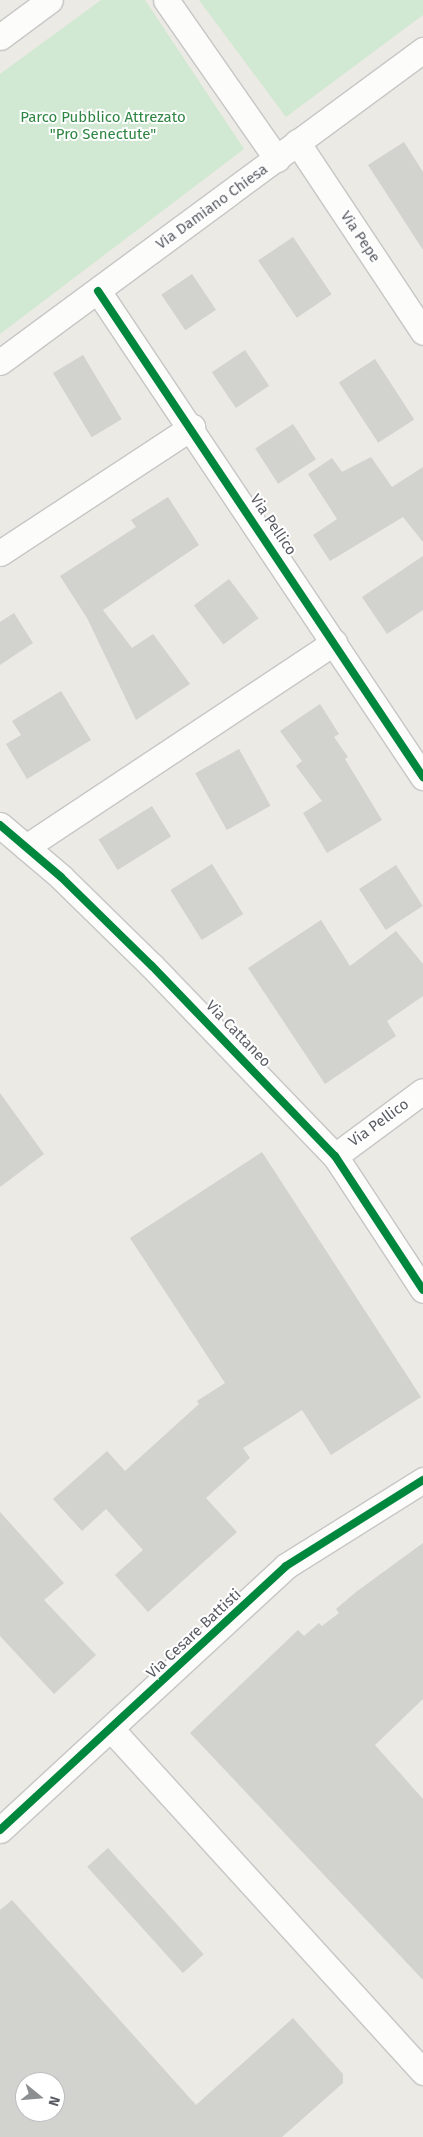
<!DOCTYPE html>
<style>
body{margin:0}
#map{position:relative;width:423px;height:2137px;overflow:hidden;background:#ebeae4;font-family:"Fira Sans",sans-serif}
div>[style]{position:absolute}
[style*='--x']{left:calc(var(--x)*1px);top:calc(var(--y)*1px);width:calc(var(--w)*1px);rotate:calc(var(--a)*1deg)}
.green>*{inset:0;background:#d1e8d2}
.building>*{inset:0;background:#d2d2ce;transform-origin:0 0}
.roads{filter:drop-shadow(1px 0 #c7c6c6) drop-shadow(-1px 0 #c7c6c6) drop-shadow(0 1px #c7c6c6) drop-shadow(0 -1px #c7c6c6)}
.street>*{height:25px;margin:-12.5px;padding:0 12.5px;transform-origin:12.5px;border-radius:12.5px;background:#fcfcfb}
.cycleway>*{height:8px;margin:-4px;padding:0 4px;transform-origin:4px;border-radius:4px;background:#00873e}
span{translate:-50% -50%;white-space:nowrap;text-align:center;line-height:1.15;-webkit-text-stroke:4px #fff;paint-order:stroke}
.park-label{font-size:15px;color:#2f8543}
.street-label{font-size:15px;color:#5a5c63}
.north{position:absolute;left:15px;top:2072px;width:50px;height:50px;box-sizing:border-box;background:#fff;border:1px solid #bdbec1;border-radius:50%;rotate:107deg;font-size:14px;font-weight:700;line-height:20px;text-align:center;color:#5a5c63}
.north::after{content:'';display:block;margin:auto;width:18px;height:22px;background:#8d8e90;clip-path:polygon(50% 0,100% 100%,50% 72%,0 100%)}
</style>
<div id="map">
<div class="green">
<i style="clip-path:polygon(101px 0,145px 0,244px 149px,0 334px,0 74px)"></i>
<i style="clip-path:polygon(199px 0,423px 0,423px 15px,286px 117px)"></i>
</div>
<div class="building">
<i style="clip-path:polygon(404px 142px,423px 172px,423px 250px,368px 165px)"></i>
<i style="left:293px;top:237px;width:69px;height:42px;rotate:56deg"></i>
<i style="left:192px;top:274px;width:43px;height:37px;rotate:56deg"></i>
<i style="left:245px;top:350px;width:43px;height:40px;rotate:56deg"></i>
<i style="left:83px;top:355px;width:75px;height:35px;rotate:59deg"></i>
<i style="left:375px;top:359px;width:72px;height:43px;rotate:57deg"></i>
<i style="left:293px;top:424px;width:42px;height:45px;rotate:57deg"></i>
<i style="clip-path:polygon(371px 457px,392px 487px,423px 467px,423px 542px,403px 517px,330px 561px,313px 535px,337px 519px,308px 474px,332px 458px,342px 472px)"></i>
<i style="clip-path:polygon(168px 497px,199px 545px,103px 610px,132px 648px,153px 634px,190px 684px,136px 720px,87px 618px,60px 576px,136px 527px,131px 520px)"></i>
<i style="clip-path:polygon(423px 556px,423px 610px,387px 634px,362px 597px)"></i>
<i style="left:229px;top:579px;width:49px;height:44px;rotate:53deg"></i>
<i style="clip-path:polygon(14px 613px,33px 643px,0 665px,0 622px)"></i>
<i style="clip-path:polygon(61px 691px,91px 740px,27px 779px,6px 744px,21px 735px,12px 721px)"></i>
<i style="clip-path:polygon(320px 704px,339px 734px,334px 737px,348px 757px,345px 759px,382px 820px,327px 853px,303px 813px,322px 801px,296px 766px,302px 761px,280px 731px)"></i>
<i style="left:239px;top:749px;width:65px;height:50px;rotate:61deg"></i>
<i style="left:152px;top:806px;width:36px;height:63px;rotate:58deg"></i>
<i style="left:212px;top:864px;width:59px;height:49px;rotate:58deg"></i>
<i style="left:396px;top:865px;width:49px;height:44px;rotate:57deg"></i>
<i style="clip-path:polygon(321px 920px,350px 966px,396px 931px,423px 964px,423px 996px,387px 1021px,396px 1036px,325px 1084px,248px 968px)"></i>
<i style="clip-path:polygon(0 1093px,44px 1154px,0 1187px)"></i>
<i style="clip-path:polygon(262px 1152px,421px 1397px,331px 1455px,302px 1410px,243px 1448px,250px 1458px,206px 1498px,237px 1532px,148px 1612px,115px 1575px,143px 1550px,106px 1509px,82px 1531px,53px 1499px,107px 1451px,125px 1471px,199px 1404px,197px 1401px,225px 1383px,130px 1238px)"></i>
<i style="clip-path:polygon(0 1512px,64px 1583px,44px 1600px,96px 1655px,54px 1694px,0 1636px)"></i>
<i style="clip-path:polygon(423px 1543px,423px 1699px,375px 1745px,423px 1799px,423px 1980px,190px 1733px,298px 1630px,304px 1636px,319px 1623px,322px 1626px,339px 1613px,336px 1609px,356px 1592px)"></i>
<i style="left:108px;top:1848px;width:143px;height:28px;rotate:48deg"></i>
<i style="clip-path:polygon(evenodd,12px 1900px,196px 2105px,293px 2018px,343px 2074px,343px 2083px,282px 2137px,0 2137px,0 1910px,12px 1900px,25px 2082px,55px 2082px,55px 2112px,25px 2112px,25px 2082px)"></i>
</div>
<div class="roads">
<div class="street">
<i style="--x:166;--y:0;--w:194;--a:55.1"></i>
<i style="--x:0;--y:37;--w:62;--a:-36.5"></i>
<i style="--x:297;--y:142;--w:228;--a:56.4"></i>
<i style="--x:98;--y:291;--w:585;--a:56.23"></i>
<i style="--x:0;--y:362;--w:526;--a:-36.41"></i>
<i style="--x:0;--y:553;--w:230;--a:-33.3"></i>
<i style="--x:0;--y:825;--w:80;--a:40.4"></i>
<i style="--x:61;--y:877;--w:127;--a:44.4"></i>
<i style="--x:152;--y:966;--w:264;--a:46.1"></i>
<i style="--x:335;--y:1156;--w:160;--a:56.7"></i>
<i style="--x:26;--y:847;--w:370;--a:-33.6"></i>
<i style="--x:335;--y:1156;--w:109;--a:-36.5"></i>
<i style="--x:111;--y:1729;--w:464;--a:47.7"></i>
<i style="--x:0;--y:1830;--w:389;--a:-42.7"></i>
<i style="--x:286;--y:1566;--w:162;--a:-32.1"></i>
</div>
</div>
<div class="cycleway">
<i style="--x:98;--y:291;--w:585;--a:56.23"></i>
<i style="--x:0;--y:825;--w:80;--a:40.4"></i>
<i style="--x:61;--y:877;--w:127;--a:44.4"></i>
<i style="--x:152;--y:966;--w:264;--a:46.1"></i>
<i style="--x:335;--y:1156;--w:160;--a:56.7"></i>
<i style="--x:0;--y:1830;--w:389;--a:-42.7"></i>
<i style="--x:286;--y:1566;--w:162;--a:-32.1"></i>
</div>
<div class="park-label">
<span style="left:103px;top:126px">Parco Pubblico Attrezato<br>"Pro Senectute"</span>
</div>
<div class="street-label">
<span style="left:212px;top:207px;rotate:-36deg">Via Damiano Chiesa</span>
<span style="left:360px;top:237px;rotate:56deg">Via Pepe</span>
<span style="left:273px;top:525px;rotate:56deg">Via Pellico</span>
<span style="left:238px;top:1034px;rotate:46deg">Via Cattaneo</span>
<span style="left:379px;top:1123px;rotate:-36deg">Via Pellico</span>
<span style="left:194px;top:1634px;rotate:-43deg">Via Cesare Battisti</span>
</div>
<div class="north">N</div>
</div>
